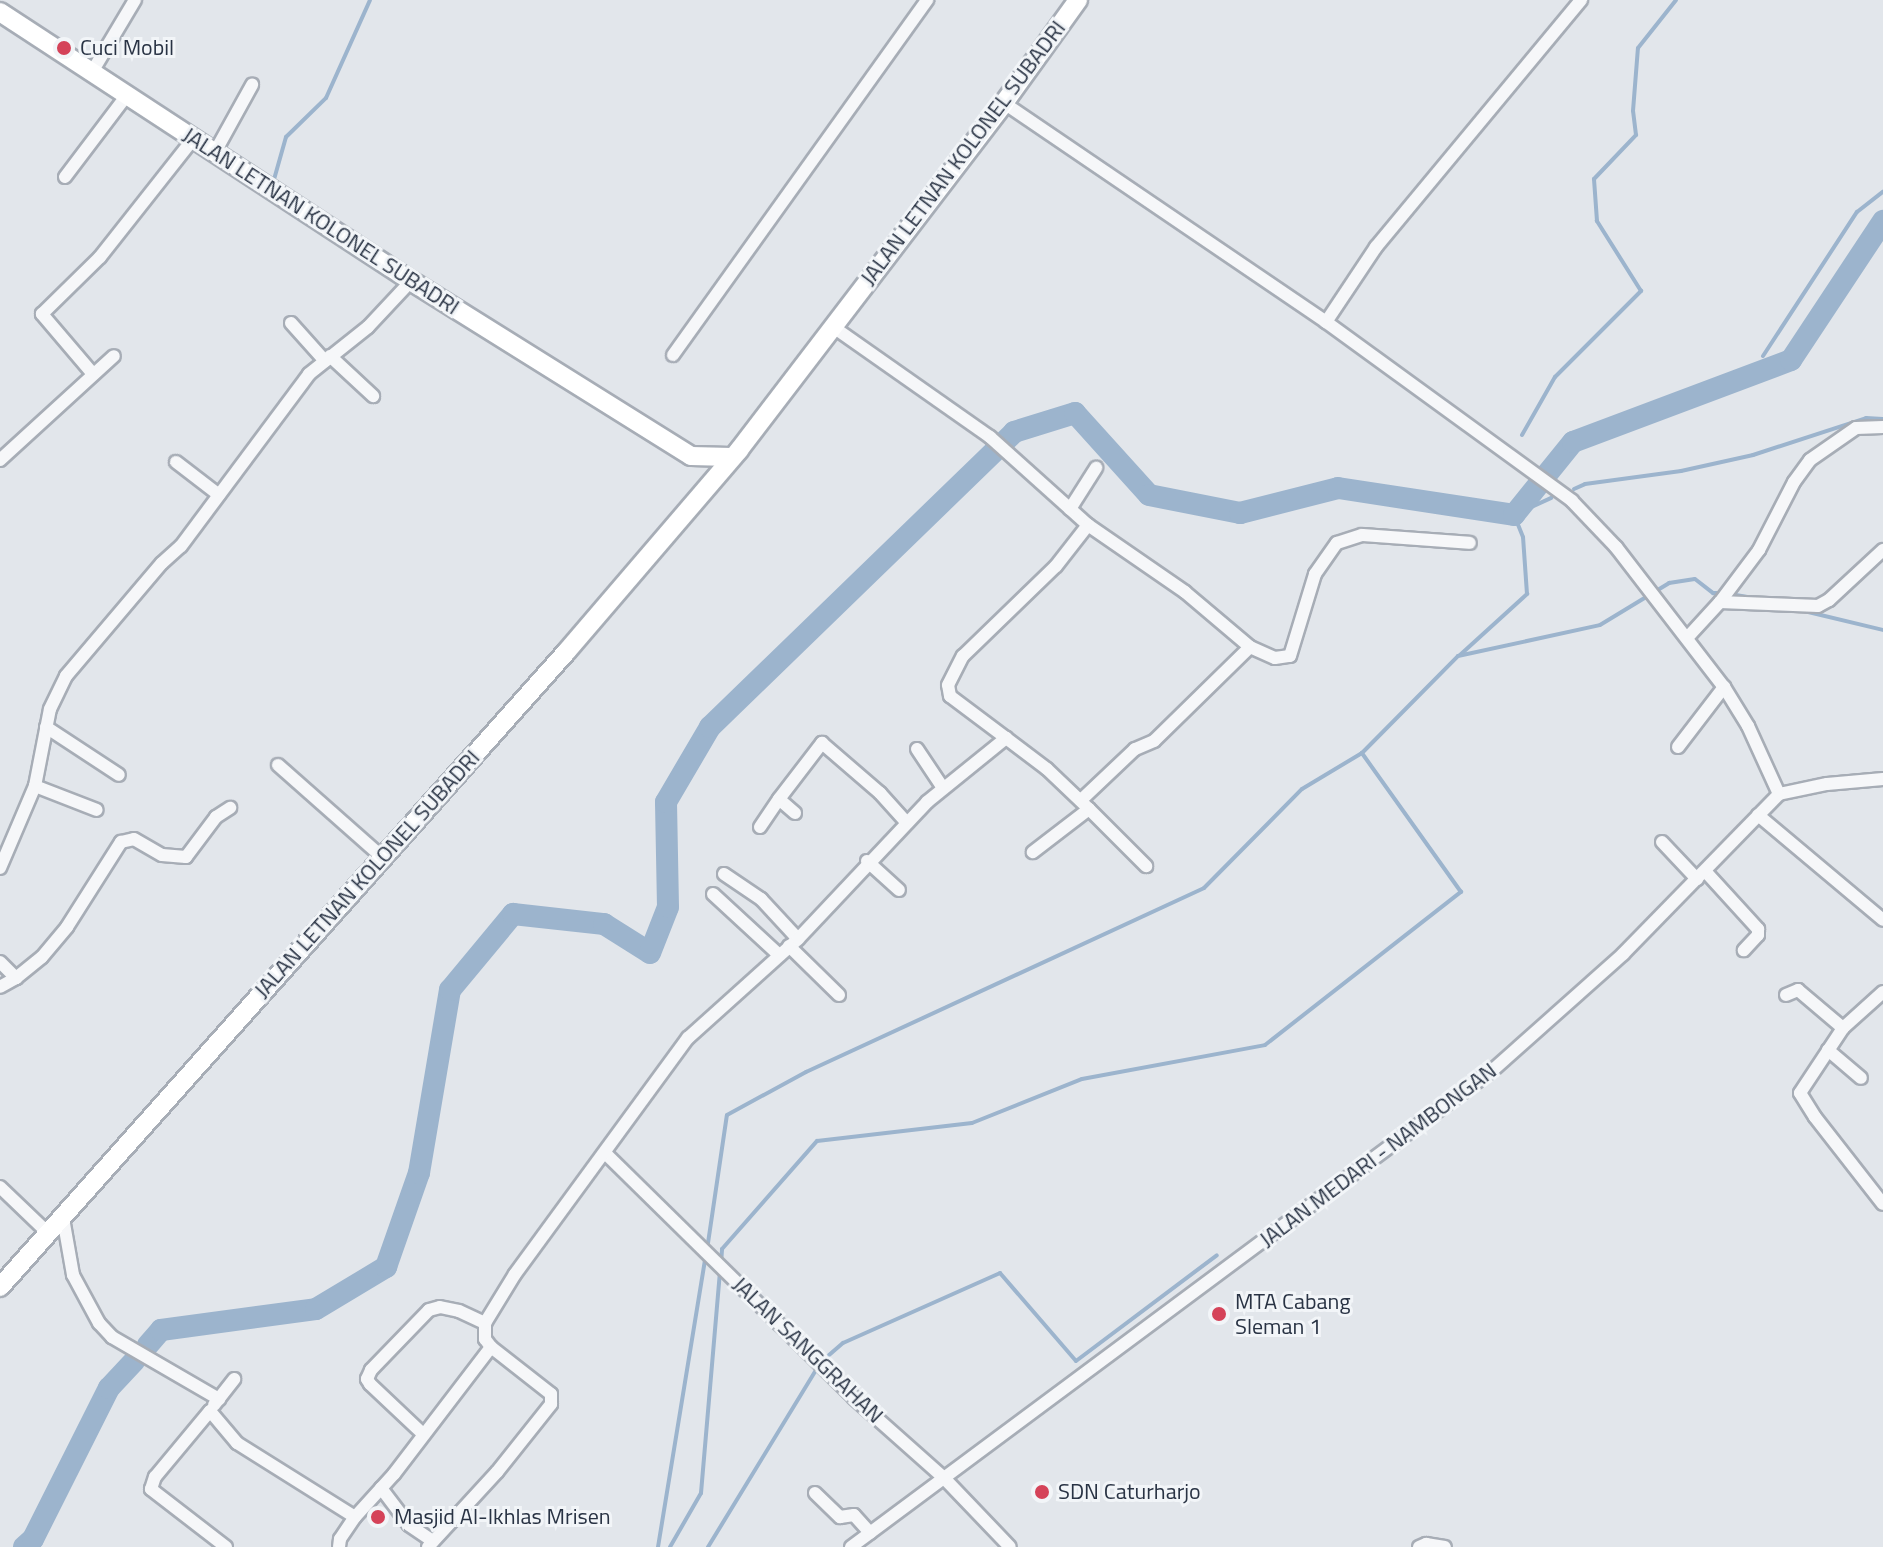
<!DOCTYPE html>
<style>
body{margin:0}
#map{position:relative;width:1883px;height:1547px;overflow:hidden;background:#e2e6eb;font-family:"Titillium Web",sans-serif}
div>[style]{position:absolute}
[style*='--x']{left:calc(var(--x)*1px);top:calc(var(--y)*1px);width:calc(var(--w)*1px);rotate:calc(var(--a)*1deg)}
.stream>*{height:4px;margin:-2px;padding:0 2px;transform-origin:2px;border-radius:2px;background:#9cb4cd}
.river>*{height:22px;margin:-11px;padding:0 11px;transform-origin:11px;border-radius:11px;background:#9cb4cd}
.roads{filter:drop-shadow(2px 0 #a7adb6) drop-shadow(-2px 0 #a7adb6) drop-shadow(0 2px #a7adb6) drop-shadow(0 -2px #a7adb6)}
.minor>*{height:12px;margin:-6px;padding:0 6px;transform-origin:6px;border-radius:6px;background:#f6f7f9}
.secondary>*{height:18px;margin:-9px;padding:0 9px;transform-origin:9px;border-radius:9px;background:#fff}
.dots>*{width:22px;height:22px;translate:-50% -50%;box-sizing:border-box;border:4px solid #f2f5f8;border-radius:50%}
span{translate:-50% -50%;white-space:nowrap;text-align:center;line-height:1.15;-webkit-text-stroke:6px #f2f5f8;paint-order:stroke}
.poi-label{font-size:22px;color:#293344}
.left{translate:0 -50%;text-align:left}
.street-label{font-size:22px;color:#293344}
</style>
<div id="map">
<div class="stream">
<i style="--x:273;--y:183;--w:48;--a:-74.2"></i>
<i style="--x:286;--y:137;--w:56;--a:-44.3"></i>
<i style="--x:326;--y:98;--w:107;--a:-65.8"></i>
<i style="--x:1763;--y:356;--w:172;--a:-56.9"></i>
<i style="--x:1857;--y:212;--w:33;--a:-38"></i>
<i style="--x:1522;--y:435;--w:67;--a:-60.4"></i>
<i style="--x:1555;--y:377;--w:122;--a:-45"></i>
<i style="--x:1641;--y:291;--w:83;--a:-122.2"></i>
<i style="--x:1597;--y:221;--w:42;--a:-94.1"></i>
<i style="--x:1594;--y:179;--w:61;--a:-46.3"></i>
<i style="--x:1636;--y:135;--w:24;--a:-97"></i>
<i style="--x:1633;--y:111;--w:63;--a:-85.5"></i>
<i style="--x:1638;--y:48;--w:61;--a:-51.6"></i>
<i style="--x:1574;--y:489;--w:12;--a:-24"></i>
<i style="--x:1585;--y:484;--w:97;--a:-7.7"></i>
<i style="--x:1681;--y:471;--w:74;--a:-12.5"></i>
<i style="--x:1753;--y:455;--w:119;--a:-18.1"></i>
<i style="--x:1866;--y:418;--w:17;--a:3"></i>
<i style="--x:1730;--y:594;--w:22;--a:10"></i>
<i style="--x:1804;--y:611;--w:81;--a:13.5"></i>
<i style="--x:1460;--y:655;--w:91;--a:-42.3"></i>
<i style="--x:1527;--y:594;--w:57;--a:-94"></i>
<i style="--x:1523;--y:537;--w:24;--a:-112"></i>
<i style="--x:1514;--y:515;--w:41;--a:-24.7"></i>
<i style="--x:708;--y:1243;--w:129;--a:-81.6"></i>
<i style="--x:727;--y:1115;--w:90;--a:-28.6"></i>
<i style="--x:806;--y:1072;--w:438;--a:-24.8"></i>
<i style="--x:1204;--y:888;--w:139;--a:-45.3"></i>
<i style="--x:1302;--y:789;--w:70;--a:-31"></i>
<i style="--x:721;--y:1264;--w:15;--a:-86"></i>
<i style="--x:722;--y:1249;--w:144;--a:-48.7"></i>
<i style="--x:817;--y:1141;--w:156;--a:-6.6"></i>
<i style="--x:972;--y:1123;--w:118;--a:-21.8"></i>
<i style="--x:1082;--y:1079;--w:186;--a:-10.5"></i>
<i style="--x:1265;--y:1045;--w:249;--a:-38"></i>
<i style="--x:1461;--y:892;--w:171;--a:-125.5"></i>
<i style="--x:1362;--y:753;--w:136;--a:-45.3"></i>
<i style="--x:1458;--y:656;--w:145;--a:-12.3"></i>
<i style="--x:1600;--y:625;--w:81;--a:-31.3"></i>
<i style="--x:1669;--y:583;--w:26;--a:-9"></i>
<i style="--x:1695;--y:579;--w:23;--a:38"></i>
<i style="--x:1713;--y:593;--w:8;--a:0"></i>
<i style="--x:821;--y:1362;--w:29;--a:-41"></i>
<i style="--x:843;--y:1343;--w:172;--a:-24"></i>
<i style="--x:1000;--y:1273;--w:116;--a:49.2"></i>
<i style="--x:1076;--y:1361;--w:176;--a:-36.9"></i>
<i style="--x:658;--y:1547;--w:291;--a:-80.7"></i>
<i style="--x:670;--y:1547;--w:62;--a:-60.1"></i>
<i style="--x:701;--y:1493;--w:221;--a:-85.1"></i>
<i style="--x:708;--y:1547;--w:207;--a:-58.6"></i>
</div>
<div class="river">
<i style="--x:148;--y:1345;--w:20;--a:-49"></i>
<i style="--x:161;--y:1330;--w:156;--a:-7.7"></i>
<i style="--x:316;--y:1309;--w:82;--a:-31"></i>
<i style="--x:386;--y:1267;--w:100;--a:-70.7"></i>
<i style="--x:419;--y:1173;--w:186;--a:-80.4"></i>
<i style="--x:450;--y:990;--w:99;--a:-50.3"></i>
<i style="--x:513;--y:914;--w:92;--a:6.3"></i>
<i style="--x:604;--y:924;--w:54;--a:32.2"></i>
<i style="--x:650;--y:953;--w:49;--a:-68.6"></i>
<i style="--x:668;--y:907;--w:105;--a:-91.1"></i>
<i style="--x:666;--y:802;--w:87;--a:-59.6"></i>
<i style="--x:710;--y:727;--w:424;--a:-44.1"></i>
<i style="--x:1014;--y:432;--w:64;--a:-17.3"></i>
<i style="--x:1075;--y:413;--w:110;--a:47.9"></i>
<i style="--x:1149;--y:495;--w:93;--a:11.2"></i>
<i style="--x:1240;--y:513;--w:101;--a:-14.3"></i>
<i style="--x:1338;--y:488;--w:178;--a:8.7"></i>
<i style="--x:1514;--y:515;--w:94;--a:-51.1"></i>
<i style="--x:1573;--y:442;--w:233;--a:-20.6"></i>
<i style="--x:1791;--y:360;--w:167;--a:-56.5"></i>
<i style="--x:24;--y:1547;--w:12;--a:-42"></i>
<i style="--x:33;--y:1539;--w:169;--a:-63.3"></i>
<i style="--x:109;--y:1388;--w:37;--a:-47"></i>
</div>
<div class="roads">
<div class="minor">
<i style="--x:92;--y:72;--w:84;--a:-59.2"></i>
<i style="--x:1004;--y:103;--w:389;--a:34.2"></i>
<i style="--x:1326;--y:322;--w:304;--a:36"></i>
<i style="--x:1572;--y:501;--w:64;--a:46.3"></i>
<i style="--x:1616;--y:547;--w:177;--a:52.4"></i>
<i style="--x:1724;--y:687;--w:46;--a:58.4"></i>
<i style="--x:1748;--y:726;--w:75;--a:65.5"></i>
<i style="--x:215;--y:152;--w:77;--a:-61.1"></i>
<i style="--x:65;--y:177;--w:103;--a:-52.9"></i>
<i style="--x:1326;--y:322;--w:90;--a:-56.3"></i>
<i style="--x:1376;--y:247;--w:321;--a:-50.3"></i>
<i style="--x:291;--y:323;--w:51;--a:48.2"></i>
<i style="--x:832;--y:326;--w:193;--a:35.1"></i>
<i style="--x:990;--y:437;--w:132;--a:41.9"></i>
<i style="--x:1088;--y:525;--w:118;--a:34.6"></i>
<i style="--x:1185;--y:592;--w:85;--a:40.2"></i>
<i style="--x:1250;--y:647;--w:134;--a:135.6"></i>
<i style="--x:1154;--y:741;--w:21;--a:157"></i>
<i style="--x:1135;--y:749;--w:74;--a:136.6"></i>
<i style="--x:673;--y:355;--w:437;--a:-54.4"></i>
<i style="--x:330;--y:356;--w:59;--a:42.9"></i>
<i style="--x:93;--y:374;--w:79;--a:-130.4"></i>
<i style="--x:42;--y:314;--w:81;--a:-44.5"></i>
<i style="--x:100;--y:257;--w:152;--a:-51.7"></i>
<i style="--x:0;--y:460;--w:154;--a:-42.4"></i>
<i style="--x:176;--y:462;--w:54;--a:37.5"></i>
<i style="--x:1070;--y:509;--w:49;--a:-57.6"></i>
<i style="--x:1720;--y:602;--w:65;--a:-53.1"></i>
<i style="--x:1759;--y:550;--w:76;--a:-62.8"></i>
<i style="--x:1794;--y:482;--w:27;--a:-54"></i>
<i style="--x:1810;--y:460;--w:56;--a:-34.8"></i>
<i style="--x:1856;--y:428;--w:27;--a:-2"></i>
<i style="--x:1687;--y:638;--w:49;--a:-47.5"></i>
<i style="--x:1720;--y:602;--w:98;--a:2.3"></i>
<i style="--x:1818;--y:606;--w:13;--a:-29"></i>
<i style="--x:1829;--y:600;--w:74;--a:-42.8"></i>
<i style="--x:1250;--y:647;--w:27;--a:24"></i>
<i style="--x:1275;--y:658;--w:15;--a:-8"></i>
<i style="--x:1290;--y:656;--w:86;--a:-73"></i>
<i style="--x:1315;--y:574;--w:38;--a:-55"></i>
<i style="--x:1337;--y:543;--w:26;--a:-18"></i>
<i style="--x:1362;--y:535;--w:108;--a:4.2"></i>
<i style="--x:46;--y:727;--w:87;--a:33.3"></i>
<i style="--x:1006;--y:738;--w:51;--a:37.1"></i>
<i style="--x:1047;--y:769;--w:58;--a:43.6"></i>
<i style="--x:1089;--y:809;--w:71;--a:142.5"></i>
<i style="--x:1678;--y:747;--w:76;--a:-52.5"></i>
<i style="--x:917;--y:749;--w:47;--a:56.3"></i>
<i style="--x:278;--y:765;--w:139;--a:41.5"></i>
<i style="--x:35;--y:786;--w:66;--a:21.2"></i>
<i style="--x:1779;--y:794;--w:49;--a:-11.8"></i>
<i style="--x:1827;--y:784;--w:56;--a:-5.1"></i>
<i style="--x:1089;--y:809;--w:81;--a:45"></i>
<i style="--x:795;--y:813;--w:21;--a:-139"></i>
<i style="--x:779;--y:799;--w:71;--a:-52.5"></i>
<i style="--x:822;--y:743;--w:77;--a:40.8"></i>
<i style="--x:880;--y:793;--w:39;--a:48"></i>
<i style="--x:1758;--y:815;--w:163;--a:40"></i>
<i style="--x:760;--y:827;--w:34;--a:-56"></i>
<i style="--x:1662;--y:842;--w:51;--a:46.6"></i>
<i style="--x:867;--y:861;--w:43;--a:42.2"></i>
<i style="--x:0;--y:868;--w:89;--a:-66.9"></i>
<i style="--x:35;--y:786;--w:78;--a:-79"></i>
<i style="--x:50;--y:709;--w:37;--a:-64"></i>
<i style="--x:66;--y:676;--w:148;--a:-49.7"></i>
<i style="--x:162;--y:563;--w:25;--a:-42"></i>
<i style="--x:181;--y:546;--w:214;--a:-53.3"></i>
<i style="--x:309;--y:374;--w:75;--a:-38.5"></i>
<i style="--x:368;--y:327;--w:63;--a:-46.9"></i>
<i style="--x:1705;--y:871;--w:79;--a:47.6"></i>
<i style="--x:1758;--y:929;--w:6;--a:90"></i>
<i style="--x:1758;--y:935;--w:21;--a:133"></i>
<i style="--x:724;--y:874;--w:45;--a:34"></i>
<i style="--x:761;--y:899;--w:54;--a:47.2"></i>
<i style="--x:713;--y:894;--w:90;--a:42.7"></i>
<i style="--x:789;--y:946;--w:70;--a:44.4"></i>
<i style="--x:0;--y:962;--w:23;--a:45"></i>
<i style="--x:16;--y:978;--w:18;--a:151"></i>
<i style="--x:16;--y:978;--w:33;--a:-39"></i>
<i style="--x:42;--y:957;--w:39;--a:-50"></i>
<i style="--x:67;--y:927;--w:101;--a:-57.6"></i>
<i style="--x:121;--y:842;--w:13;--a:-13"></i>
<i style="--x:134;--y:839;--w:32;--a:30"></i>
<i style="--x:162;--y:855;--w:24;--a:5"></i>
<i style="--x:186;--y:857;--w:50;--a:-53.1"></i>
<i style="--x:216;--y:817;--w:17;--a:-33"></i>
<i style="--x:1883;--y:992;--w:54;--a:138"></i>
<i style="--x:1843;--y:1028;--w:78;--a:123.5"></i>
<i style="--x:1800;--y:1093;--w:28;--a:58"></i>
<i style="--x:1815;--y:1117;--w:110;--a:52"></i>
<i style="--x:1786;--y:995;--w:13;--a:-23"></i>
<i style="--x:1798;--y:990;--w:59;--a:40.2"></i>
<i style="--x:1828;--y:1050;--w:43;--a:40.3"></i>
<i style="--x:605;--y:1153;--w:349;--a:44.5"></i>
<i style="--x:854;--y:1398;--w:120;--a:41.6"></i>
<i style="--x:944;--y:1478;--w:95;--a:46.3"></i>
<i style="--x:0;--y:1187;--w:66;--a:43.8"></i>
<i style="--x:63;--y:1218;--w:58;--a:80"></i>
<i style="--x:73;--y:1275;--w:55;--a:61.6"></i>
<i style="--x:99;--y:1323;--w:19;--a:47"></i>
<i style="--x:112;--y:1337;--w:124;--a:30.1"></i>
<i style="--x:214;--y:1405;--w:33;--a:-52"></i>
<i style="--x:423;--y:1434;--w:73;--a:-136.7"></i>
<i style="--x:370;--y:1384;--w:6;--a:-121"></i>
<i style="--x:367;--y:1379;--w:10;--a:-66"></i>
<i style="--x:371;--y:1370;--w:83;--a:-46"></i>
<i style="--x:429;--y:1310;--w:11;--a:-15"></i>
<i style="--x:440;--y:1307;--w:19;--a:12"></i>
<i style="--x:459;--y:1311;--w:29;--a:25"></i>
<i style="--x:381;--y:1488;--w:46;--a:52.9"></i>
<i style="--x:409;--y:1525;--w:29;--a:34"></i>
<i style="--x:815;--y:1493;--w:35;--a:44"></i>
<i style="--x:840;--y:1517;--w:14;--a:-8"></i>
<i style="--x:854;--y:1515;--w:24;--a:48"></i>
<i style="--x:226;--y:1547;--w:95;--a:-142.3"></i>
<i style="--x:151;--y:1489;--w:13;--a:-72"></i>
<i style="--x:155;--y:1477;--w:86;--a:-50.2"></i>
<i style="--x:210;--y:1411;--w:42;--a:49.8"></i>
<i style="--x:237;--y:1443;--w:139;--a:32.1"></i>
<i style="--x:339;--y:1547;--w:8;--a:-83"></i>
<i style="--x:340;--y:1539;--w:27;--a:-56"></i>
<i style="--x:355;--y:1517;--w:58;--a:-47.8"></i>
<i style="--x:394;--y:1474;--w:160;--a:-52.6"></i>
<i style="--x:491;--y:1347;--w:10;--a:-127"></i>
<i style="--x:485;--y:1339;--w:16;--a:-90"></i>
<i style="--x:485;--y:1323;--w:57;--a:-58.5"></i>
<i style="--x:515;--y:1274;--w:293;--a:-53.8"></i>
<i style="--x:688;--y:1038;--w:148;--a:-42"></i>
<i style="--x:798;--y:939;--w:188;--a:-46.7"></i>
<i style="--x:927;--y:802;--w:102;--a:-39"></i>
<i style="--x:1006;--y:738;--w:70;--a:-143.1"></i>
<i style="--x:950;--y:696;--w:11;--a:-100"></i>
<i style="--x:948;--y:685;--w:33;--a:-63"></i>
<i style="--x:963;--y:656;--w:129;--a:-44.1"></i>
<i style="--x:1056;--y:566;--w:52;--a:-52"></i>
<i style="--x:428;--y:1547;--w:102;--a:-47.4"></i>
<i style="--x:497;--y:1472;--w:87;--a:-51.5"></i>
<i style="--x:551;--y:1404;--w:10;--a:-90"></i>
<i style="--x:551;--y:1394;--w:76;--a:-141.9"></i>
<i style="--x:851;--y:1547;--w:801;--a:-36.63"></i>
<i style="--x:1494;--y:1069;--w:173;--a:-41.7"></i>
<i style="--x:1623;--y:954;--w:223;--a:-45.7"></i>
<i style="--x:1419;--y:1547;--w:8;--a:-23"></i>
<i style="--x:1426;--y:1544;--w:19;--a:9"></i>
</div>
<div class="secondary">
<i style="--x:0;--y:12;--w:491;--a:33.2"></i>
<i style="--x:411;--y:281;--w:330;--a:32"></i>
<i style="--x:691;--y:456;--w:40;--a:1.4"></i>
<i style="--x:0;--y:1287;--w:852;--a:-48.28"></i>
<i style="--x:567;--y:651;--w:265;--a:-49.4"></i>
<i style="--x:739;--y:450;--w:437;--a:-52.6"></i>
<i style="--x:1004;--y:103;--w:127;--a:-54.3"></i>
</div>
</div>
<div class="dots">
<i style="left:64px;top:48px;background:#d54359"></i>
<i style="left:1219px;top:1314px;background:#d54359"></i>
<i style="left:1042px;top:1492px;background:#d54359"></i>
<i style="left:378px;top:1517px;background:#d54359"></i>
</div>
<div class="poi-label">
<span class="left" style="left:80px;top:48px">Cuci Mobil</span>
<span class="left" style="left:1235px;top:1314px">MTA Cabang<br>Sleman 1</span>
<span class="left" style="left:1058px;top:1492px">SDN Caturharjo</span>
<span class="left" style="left:394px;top:1517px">Masjid Al-Ikhlas Mrisen</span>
</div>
<div class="street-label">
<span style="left:963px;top:153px;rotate:-53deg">JALAN LETNAN KOLONEL SUBADRI</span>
<span style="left:321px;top:221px;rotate:33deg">JALAN LETNAN KOLONEL SUBADRI</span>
<span style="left:367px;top:874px;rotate:-48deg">JALAN LETNAN KOLONEL SUBADRI</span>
<span style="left:1378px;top:1155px;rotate:-37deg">JALAN MEDARI - NAMBONGAN</span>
<span style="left:808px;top:1350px;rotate:44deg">JALAN SANGGRAHAN</span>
</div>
</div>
